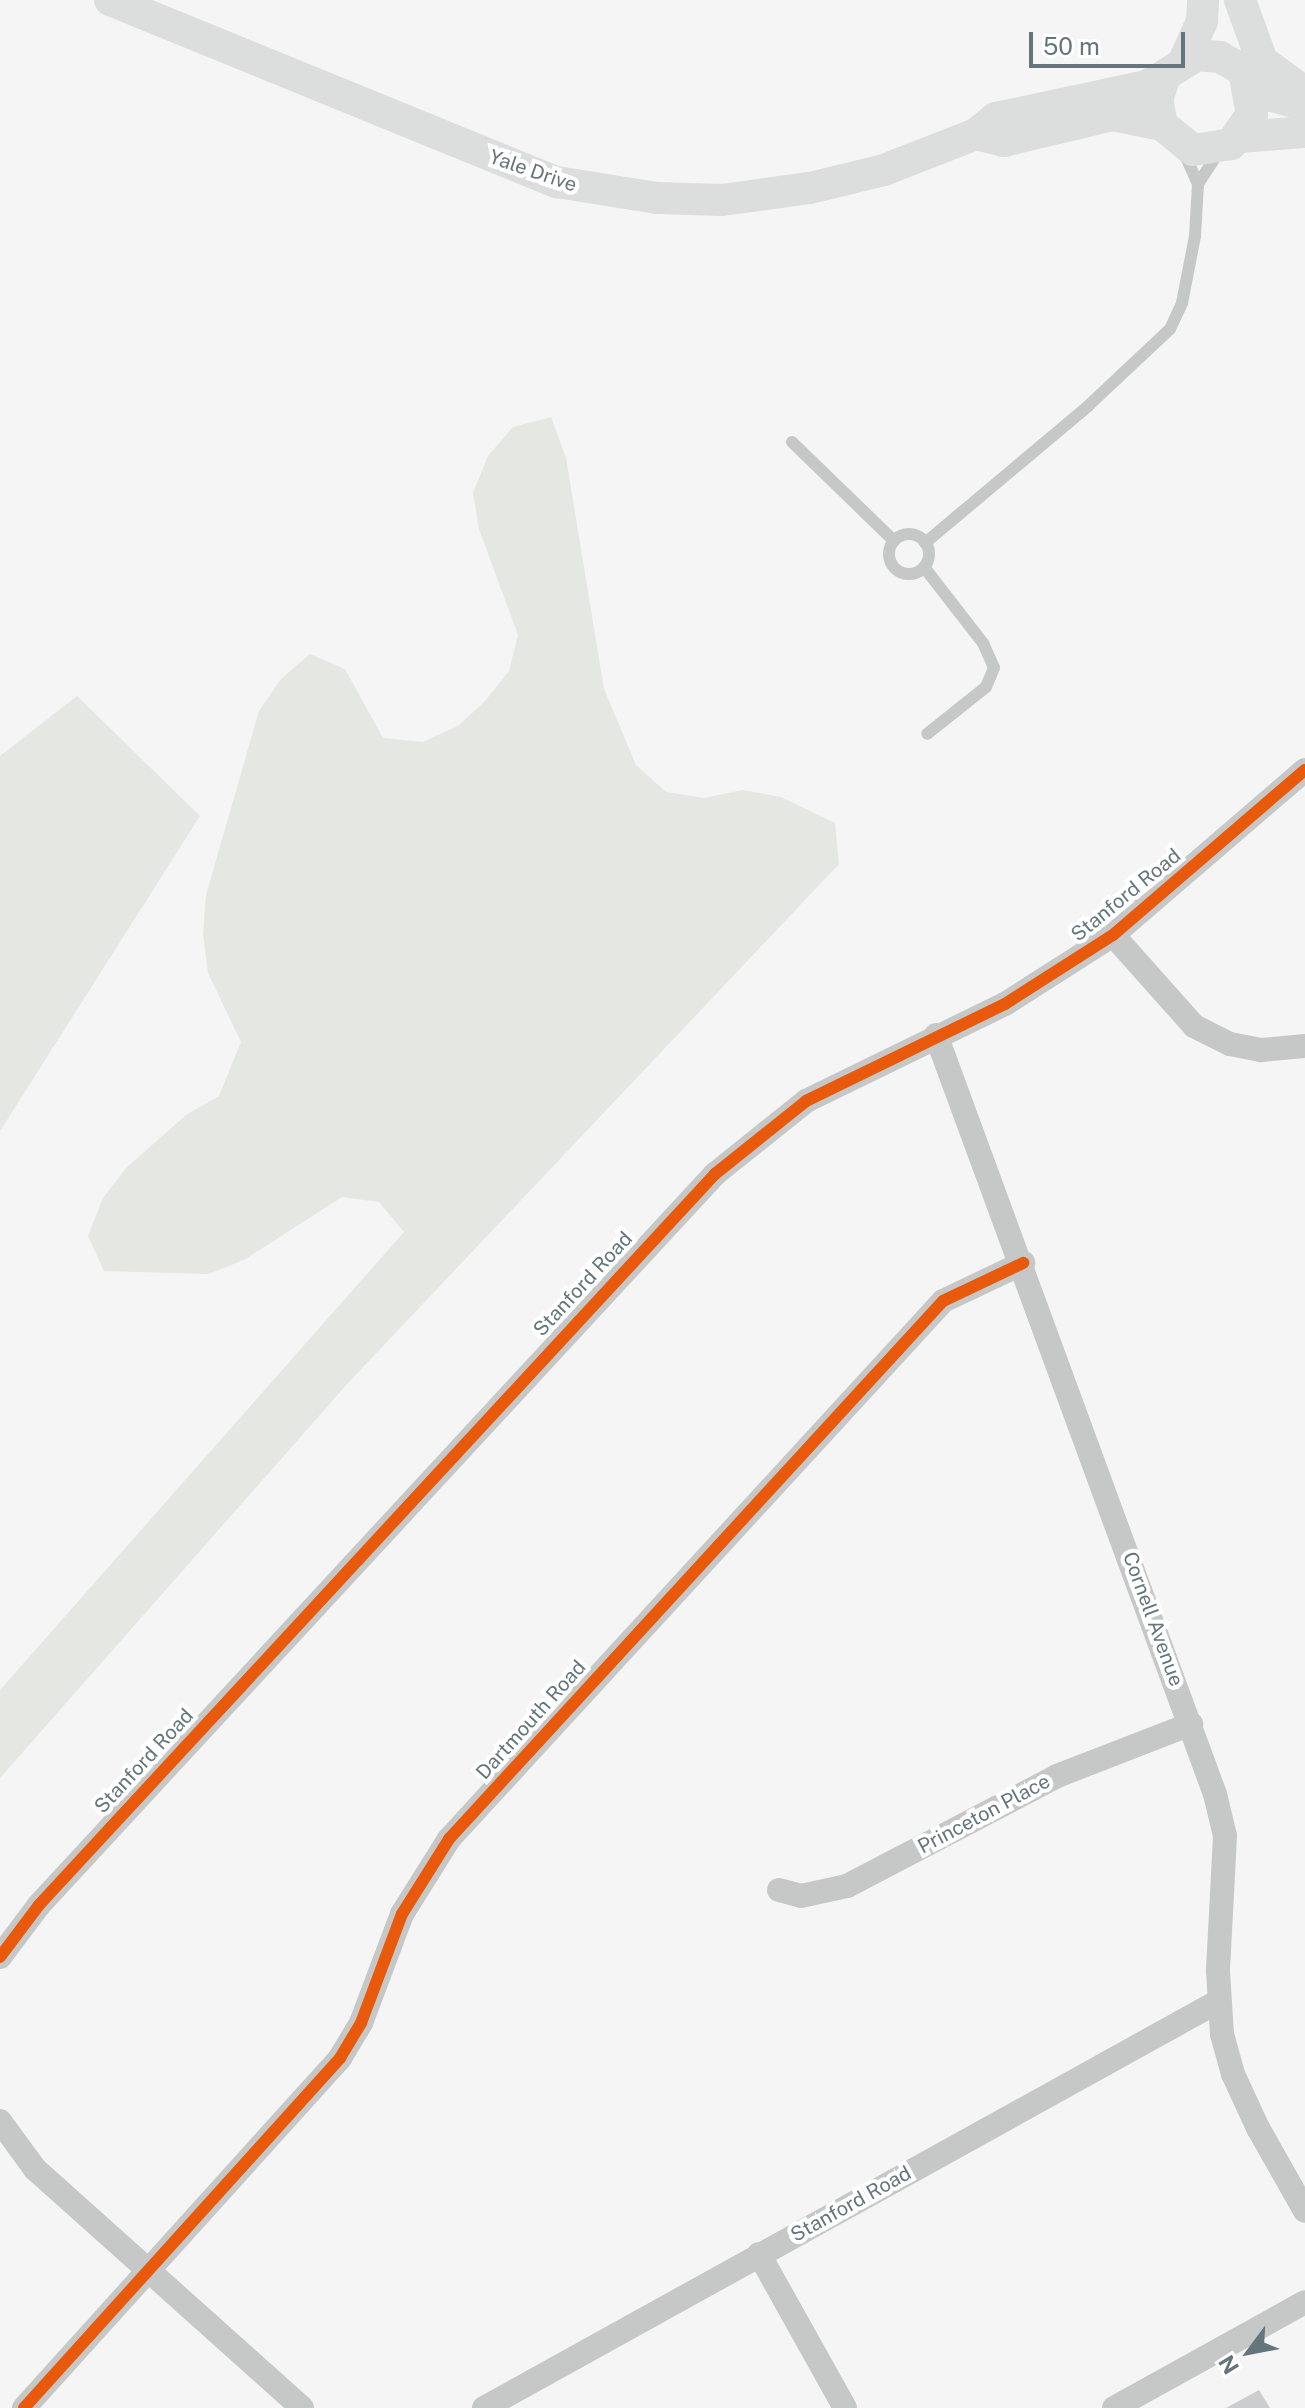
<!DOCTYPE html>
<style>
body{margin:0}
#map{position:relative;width:1305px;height:2408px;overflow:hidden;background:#f5f5f5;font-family:"Public Sans",sans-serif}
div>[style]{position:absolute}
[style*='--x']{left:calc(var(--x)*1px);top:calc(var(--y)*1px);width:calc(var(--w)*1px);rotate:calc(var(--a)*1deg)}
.green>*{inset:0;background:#e4e7e2}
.building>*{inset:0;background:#cccdce}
.lane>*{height:12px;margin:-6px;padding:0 6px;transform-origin:6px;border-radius:6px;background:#c6c8c8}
.lane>.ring{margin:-6px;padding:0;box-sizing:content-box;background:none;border:12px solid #c6c8c8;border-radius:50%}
.street>*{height:24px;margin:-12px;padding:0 12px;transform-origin:12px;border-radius:12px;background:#c6c8c8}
.secondary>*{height:32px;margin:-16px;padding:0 16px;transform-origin:16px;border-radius:16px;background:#dcdddd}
.cycleway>*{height:12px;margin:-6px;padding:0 6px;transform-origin:6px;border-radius:6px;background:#e8590c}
span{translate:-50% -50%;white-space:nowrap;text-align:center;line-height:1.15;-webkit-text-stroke:8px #fff;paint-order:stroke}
.street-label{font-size:20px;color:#64757c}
.north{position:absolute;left:1209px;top:2312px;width:80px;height:80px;-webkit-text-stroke:6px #fff;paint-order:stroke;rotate:238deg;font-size:22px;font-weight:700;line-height:32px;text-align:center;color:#64757c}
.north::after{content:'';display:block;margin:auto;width:28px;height:36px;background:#64757c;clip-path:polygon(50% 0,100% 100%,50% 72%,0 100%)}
.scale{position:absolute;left:1029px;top:32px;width:156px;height:36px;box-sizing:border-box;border:4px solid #64757c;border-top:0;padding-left:10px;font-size:24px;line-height:28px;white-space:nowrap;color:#64757c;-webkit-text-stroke:6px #fff;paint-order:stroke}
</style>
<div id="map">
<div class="green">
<i style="clip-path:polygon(551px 417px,566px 458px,604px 689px,636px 765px,666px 792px,704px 798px,743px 790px,781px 797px,835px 823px,839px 864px,348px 1383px,0 1778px,0 1690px,404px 1232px,379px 1202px,342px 1197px,244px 1260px,208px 1274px,104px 1271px,88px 1236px,103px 1198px,126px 1168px,186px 1115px,219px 1096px,241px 1042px,208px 973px,203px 934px,206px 895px,259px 711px,281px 679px,310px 654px,345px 669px,383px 738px,423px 742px,458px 726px,485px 701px,509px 671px,518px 635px,479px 529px,473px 493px,488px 456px,513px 427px)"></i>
<i style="clip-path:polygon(77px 696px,200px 816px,0 1131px,0 756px)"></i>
</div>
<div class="building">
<i style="clip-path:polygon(1259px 2390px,1270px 2408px,1226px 2408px)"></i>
</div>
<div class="lane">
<i style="--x:1198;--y:184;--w:40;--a:-57.1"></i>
<i style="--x:792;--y:442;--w:142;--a:44.1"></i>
<i class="ring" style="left:889px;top:534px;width:28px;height:28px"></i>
<i style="--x:925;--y:543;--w:213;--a:-40"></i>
<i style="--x:1088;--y:406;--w:112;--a:-43.2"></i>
<i style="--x:1170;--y:329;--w:29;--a:-65"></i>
<i style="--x:1182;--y:303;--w:68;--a:-79"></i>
<i style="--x:1195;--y:236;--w:52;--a:-86.7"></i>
<i style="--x:1198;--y:184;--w:35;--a:-114"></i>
<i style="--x:924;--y:567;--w:96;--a:52.2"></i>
<i style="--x:983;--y:643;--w:27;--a:66"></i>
<i style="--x:994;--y:668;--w:21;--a:113"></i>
<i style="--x:986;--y:687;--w:75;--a:141.5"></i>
</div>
<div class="street">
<i style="--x:1113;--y:935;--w:122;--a:48.3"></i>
<i style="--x:1194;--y:1026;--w:40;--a:26.6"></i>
<i style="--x:1230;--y:1044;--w:32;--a:11"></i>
<i style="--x:1261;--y:1050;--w:44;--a:-5.2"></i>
<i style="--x:936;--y:1035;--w:809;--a:69.82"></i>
<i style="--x:1215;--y:1794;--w:43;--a:76.6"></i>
<i style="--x:1225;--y:1836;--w:135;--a:93"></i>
<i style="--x:1218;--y:1971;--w:63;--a:86.4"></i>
<i style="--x:1222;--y:2034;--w:41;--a:74.6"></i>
<i style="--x:1233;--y:2074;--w:60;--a:65.2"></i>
<i style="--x:1258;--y:2128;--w:95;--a:60.5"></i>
<i style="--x:779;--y:1890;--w:23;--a:15"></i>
<i style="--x:801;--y:1896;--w:47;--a:-12.3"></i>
<i style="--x:847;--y:1886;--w:237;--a:-27.6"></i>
<i style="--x:1057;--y:1776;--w:144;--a:-21.2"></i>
<i style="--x:0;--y:1957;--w:65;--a:-53.1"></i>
<i style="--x:39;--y:1905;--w:996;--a:-47.24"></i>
<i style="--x:715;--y:1174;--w:117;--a:-38.7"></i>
<i style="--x:806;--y:1101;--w:221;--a:-26"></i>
<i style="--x:1005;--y:1004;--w:128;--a:-32.6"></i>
<i style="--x:1113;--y:935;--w:253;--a:-40.7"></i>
<i style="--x:0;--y:2121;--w:59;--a:53.9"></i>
<i style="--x:35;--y:2169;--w:358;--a:41.8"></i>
<i style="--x:759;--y:2254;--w:176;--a:60.8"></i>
<i style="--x:24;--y:2408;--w:472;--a:-47.9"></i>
<i style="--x:340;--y:2058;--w:41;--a:-59"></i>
<i style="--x:361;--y:2023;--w:116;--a:-69.4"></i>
<i style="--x:402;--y:1914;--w:89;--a:-57.9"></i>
<i style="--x:449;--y:1839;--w:730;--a:-47.44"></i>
<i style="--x:943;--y:1301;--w:89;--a:-25.4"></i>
<i style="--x:484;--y:2408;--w:840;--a:-28.98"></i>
<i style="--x:1114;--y:2408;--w:218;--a:-29"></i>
</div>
<div class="secondary">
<i style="--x:110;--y:0;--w:483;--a:22.2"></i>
<i style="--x:557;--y:182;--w:101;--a:9.1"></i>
<i style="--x:657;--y:198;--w:65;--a:1.8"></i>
<i style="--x:722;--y:200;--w:89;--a:-7.8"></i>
<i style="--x:810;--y:188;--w:76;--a:-13.7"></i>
<i style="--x:884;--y:170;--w:99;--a:-21.4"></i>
<i style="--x:976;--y:134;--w:26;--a:-39"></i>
<i style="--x:996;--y:118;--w:154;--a:-12"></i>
<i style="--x:1147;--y:86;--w:21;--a:-31"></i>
<i style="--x:1240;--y:0;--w:65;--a:70.2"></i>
<i style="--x:1262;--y:61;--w:42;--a:36.3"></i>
<i style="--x:1185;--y:59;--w:42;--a:-65.9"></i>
<i style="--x:1202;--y:21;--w:21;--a:-87"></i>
<i style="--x:1245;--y:76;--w:39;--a:80"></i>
<i style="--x:1252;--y:114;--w:37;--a:125"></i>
<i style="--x:1231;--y:144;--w:38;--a:171"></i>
<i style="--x:1193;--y:150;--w:40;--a:-141"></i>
<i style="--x:1162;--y:125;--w:25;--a:-101"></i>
<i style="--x:1157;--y:100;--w:26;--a:-72"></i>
<i style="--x:1165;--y:75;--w:38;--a:-32"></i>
<i style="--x:1197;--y:55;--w:23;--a:5"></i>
<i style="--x:1220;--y:57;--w:22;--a:30"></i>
<i style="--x:1239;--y:68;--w:43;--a:40.3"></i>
<i style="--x:1272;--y:96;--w:34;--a:15"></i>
<i style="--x:976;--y:134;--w:29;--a:14"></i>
<i style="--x:1004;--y:141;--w:112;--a:-13.4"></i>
<i style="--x:1113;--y:115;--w:50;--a:11.5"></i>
<i style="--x:1240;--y:137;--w:65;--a:-4.4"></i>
</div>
<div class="cycleway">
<i style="--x:0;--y:1957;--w:65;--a:-53.1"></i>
<i style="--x:39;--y:1905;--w:996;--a:-47.24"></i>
<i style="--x:715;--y:1174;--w:117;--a:-38.7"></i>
<i style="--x:806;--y:1101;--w:221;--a:-26"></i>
<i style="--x:1005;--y:1004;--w:128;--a:-32.6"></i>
<i style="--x:1113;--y:935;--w:253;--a:-40.7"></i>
<i style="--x:24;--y:2408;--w:472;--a:-47.9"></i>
<i style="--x:340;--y:2058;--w:41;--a:-59"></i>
<i style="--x:361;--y:2023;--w:116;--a:-69.4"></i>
<i style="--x:402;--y:1914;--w:89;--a:-57.9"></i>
<i style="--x:449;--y:1839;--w:730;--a:-47.44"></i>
<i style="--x:943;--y:1301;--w:89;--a:-25.4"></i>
</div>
<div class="street-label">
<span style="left:533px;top:171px;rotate:19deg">Yale Drive</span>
<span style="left:1126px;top:895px;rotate:-39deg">Stanford Road</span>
<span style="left:583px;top:1284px;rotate:-47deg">Stanford Road</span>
<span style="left:1153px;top:1619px;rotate:70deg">Cornell Avenue</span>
<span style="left:531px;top:1720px;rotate:-48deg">Dartmouth Road</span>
<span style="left:144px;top:1761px;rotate:-47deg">Stanford Road</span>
<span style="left:984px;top:1814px;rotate:-28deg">Princeton Place</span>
<span style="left:851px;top:2204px;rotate:-29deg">Stanford Road</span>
</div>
<div class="north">N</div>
<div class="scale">50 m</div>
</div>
